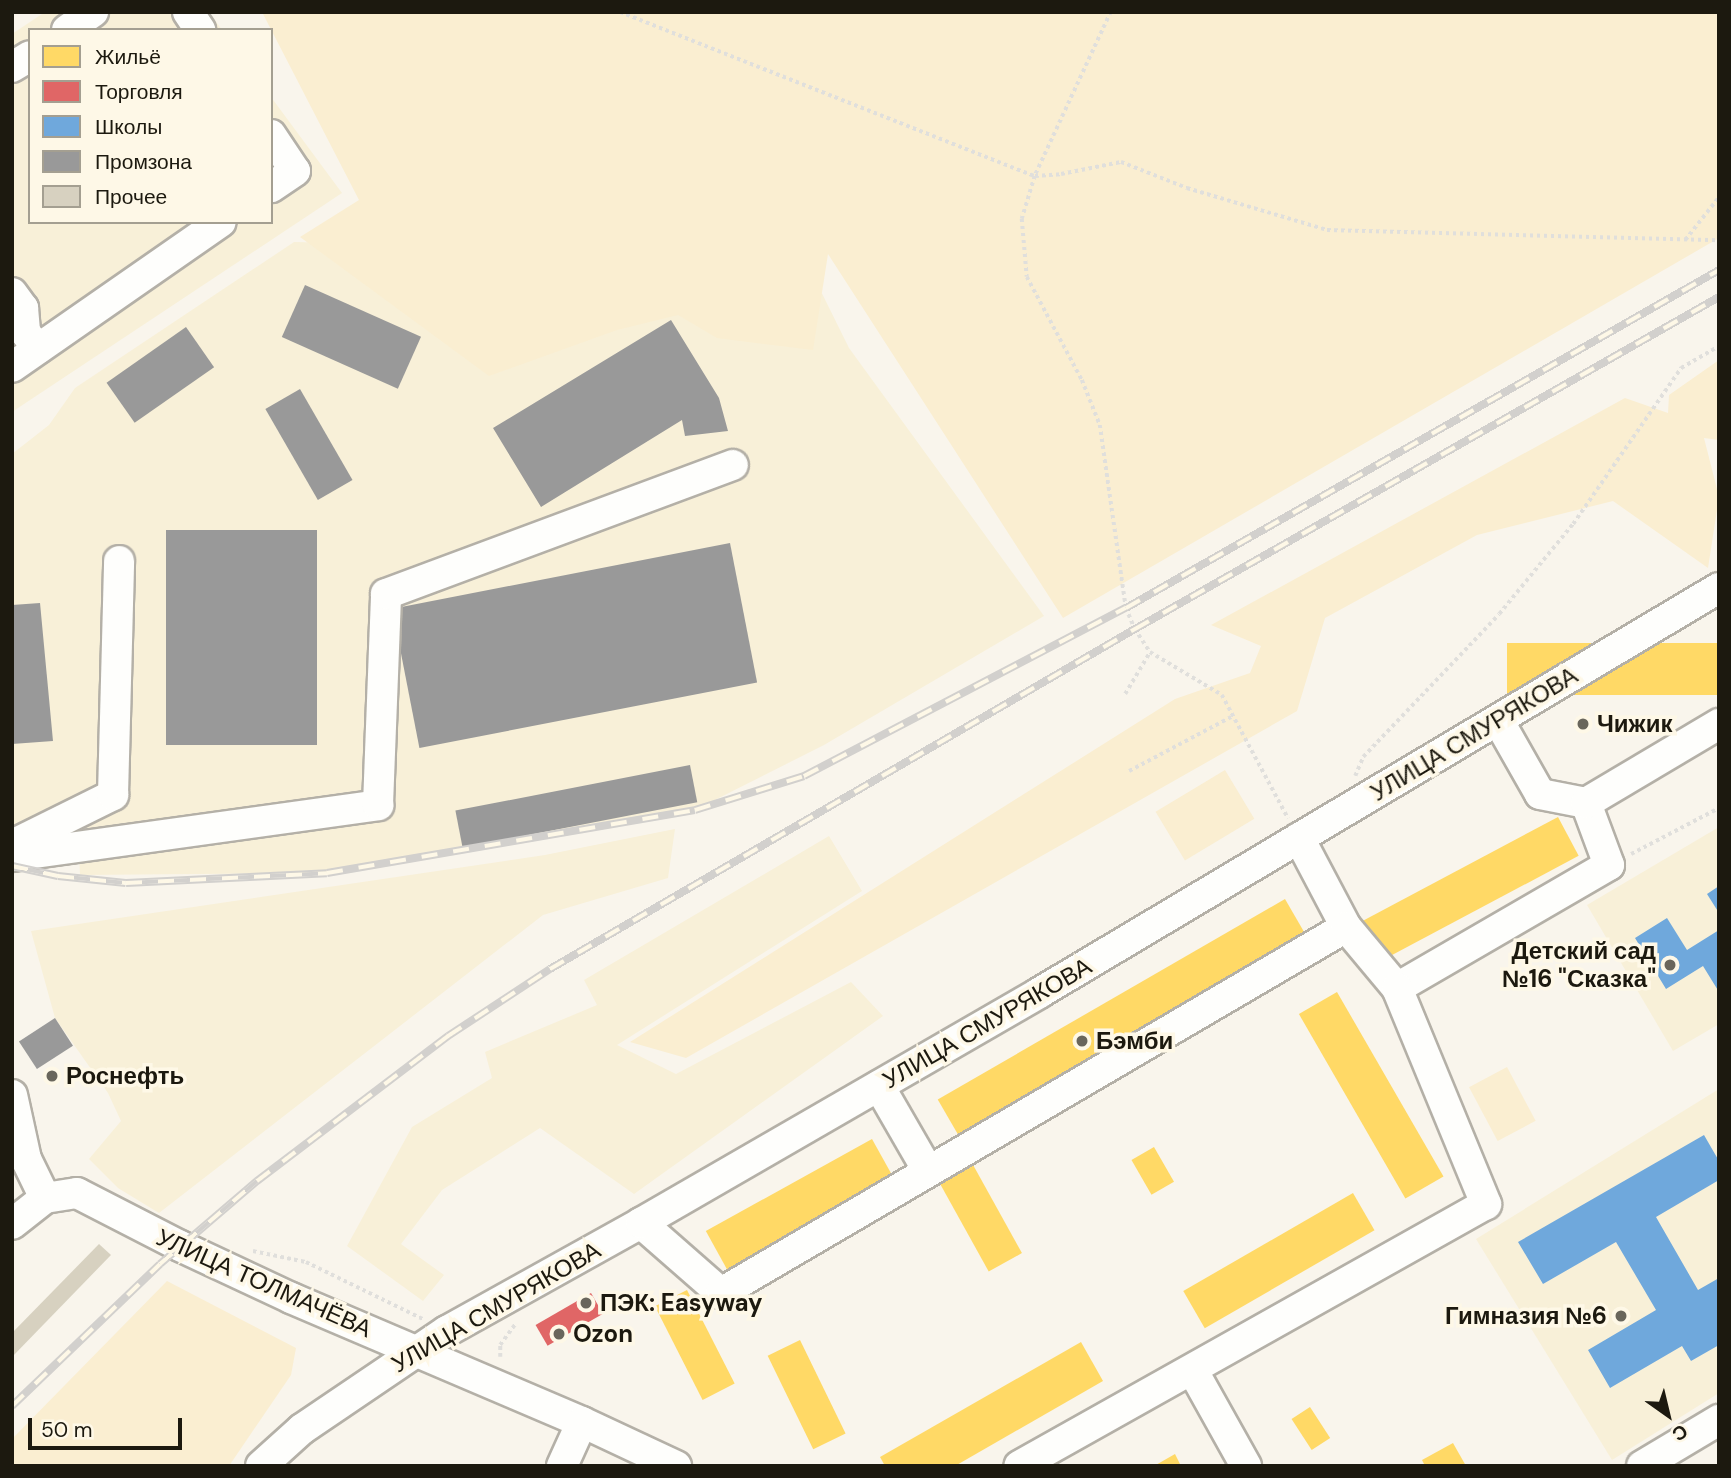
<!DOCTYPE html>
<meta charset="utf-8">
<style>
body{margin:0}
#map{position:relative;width:1731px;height:1478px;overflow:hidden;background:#f9f5ec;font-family:"DM Sans",sans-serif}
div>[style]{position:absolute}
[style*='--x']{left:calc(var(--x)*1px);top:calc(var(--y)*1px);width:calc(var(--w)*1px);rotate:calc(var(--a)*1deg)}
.built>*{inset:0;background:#f8f0d8}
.green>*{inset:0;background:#faeed1;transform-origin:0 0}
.homes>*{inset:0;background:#ffd966;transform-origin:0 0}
.shops>*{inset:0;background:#e06666;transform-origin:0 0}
.schools>*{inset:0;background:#6fa8dc}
.industry>*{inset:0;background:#999;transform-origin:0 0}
.building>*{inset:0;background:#d7d1c0}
.path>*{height:3.5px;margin-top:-1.75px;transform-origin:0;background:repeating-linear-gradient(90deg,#e0dfdc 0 3.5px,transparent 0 7px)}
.roads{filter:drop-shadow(2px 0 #b4b0a7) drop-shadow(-2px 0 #b4b0a7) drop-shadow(0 2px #b4b0a7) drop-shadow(0 -2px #b4b0a7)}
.minor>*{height:30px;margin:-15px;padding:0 15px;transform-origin:15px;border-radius:15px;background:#fefefc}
.rail>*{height:8px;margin-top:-4px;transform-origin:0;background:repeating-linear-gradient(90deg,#fef8e7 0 16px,#d2d0cd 0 32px);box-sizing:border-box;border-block:2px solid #d2d0cd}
.dots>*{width:19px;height:19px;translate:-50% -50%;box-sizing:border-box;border:4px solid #fef8e7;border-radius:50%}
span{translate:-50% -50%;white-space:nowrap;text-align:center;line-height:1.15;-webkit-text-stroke:7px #fef8e7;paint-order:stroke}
.poi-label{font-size:24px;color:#1c190f;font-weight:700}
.left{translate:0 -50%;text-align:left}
.right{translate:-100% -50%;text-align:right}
.street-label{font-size:24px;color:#1c190f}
.frame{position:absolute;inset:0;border:14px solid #1c190f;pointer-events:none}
.legend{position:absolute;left:28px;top:28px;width:245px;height:196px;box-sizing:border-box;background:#fef8e7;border:2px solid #a49f91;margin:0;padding:9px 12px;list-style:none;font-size:21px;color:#1c190f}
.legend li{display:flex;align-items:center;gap:14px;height:35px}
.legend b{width:35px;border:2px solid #a49f91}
.north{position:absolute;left:1633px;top:1380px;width:70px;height:70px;-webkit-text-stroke:5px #fef8e7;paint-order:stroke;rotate:146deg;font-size:19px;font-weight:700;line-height:28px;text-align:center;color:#1c190f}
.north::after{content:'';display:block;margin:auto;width:24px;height:32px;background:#1c190f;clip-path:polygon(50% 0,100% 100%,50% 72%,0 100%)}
.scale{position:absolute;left:28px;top:1418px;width:154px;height:32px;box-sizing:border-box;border:4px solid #1c190f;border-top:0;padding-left:9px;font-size:21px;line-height:24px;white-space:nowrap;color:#1c190f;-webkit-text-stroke:5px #fef8e7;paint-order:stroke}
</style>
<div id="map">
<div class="built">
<i style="clip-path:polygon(45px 12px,209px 12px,222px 30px,30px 30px,30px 222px,271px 222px,271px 97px,342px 193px,12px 412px,12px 34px)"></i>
<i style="clip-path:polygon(294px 242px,802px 253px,849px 348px,1044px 616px,824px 745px,695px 810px,327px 873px,80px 875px,78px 829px,12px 845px,12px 454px,49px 425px,75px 388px)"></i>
<i style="clip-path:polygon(1719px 827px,1719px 1024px,1673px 1051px,1587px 905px)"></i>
<i style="clip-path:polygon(675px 829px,668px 878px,543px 915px,159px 1213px,118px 1188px,89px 1159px,121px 1121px,108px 1093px,55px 1018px,31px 931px,545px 855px)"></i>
<i style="clip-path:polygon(829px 836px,862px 891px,617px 1045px,676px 1074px,851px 982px,883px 1016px,634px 1194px,540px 1128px,442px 1190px,401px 1244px,444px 1275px,423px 1301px,347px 1246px,412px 1127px,492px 1078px,485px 1052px,597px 1005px,584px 980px)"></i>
<i style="clip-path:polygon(1719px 1089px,1719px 1393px,1612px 1460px,1476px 1239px)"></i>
</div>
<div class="green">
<i style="clip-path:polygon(262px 12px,1719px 12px,1719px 238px,1063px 618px,828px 254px,813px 350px,717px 338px,678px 315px,617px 330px,489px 376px,300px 237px,359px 200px)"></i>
<i style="clip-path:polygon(1719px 360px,1719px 440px,1704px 438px,1719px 497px,1708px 568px,1613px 501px,1477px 535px,1325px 618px,1297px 711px,686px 1058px,630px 1042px,1175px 699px,1250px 673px,1261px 646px,1211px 625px,1625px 398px,1668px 413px,1669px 395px)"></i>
<i style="left:1225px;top:770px;width:57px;height:81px;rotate:59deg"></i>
<i style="left:1507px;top:1067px;width:61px;height:43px;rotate:62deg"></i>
<i style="clip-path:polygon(167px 1281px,296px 1348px,291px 1375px,229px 1466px,12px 1466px,12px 1439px)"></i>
</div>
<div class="homes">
<i style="left:1719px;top:643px;width:52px;height:212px;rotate:90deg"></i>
<i style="left:1558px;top:817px;width:44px;height:223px;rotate:62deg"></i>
<i style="left:1285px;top:899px;width:44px;height:401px;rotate:60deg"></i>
<i style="left:1337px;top:992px;width:213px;height:44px;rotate:60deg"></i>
<i style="left:872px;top:1139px;width:45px;height:190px;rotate:61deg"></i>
<i style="left:1154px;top:1147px;width:40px;height:26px;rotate:60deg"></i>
<i style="left:972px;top:1163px;width:103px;height:38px;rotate:61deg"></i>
<i style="left:1353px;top:1193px;width:43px;height:196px;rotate:60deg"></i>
<i style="left:687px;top:1290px;width:105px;height:36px;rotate:63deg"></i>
<i style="left:800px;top:1340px;width:104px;height:36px;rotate:64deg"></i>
<i style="clip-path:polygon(1081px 1342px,1103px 1381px,955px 1466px,885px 1466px,880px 1457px)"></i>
<i style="left:1310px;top:1407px;width:37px;height:22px;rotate:57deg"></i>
<i style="clip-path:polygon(1453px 1443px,1466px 1466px,1425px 1466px,1422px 1460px)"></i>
<i style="clip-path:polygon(1175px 1454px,1181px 1466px,1154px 1466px)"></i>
</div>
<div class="shops">
<i style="left:591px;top:1293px;width:24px;height:64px;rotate:60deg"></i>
</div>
<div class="schools">
<i style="clip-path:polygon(1719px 886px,1719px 913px,1707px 894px)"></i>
<i style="clip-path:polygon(1667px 918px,1687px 950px,1719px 930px,1719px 992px,1703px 966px,1666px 989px,1635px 938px)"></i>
<i style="clip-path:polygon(1704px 1135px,1719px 1161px,1719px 1180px,1656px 1217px,1698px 1290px,1719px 1278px,1719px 1345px,1691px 1361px,1682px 1346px,1610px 1388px,1588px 1350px,1656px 1310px,1616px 1242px,1543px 1284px,1518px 1242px)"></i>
</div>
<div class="industry">
<i style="left:305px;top:285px;width:127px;height:57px;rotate:24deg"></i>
<i style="clip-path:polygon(671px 320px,719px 398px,728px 431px,685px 436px,682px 420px,541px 507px,493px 428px)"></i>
<i style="left:186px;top:327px;width:49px;height:97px;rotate:55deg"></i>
<i style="left:300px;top:389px;width:105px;height:40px;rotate:60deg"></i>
<i style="left:166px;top:530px;width:151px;height:215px"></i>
<i style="left:730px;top:543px;width:142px;height:344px;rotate:79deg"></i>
<i style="clip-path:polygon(40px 603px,53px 741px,12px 744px,12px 605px)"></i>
<i style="left:690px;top:765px;width:38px;height:239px;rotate:79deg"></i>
<i style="left:55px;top:1018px;width:33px;height:43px;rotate:57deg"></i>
</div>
<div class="building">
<i style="clip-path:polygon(99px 1244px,111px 1255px,12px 1357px,12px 1333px)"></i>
</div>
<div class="path">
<i style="--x:620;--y:12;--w:446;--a:21.6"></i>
<i style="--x:1035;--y:176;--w:26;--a:-4"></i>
<i style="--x:1061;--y:174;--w:61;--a:-11.3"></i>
<i style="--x:1121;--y:162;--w:71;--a:21.5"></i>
<i style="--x:1187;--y:188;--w:146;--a:16.7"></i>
<i style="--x:1327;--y:230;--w:392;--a:1.5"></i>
<i style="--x:1111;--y:12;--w:181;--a:114.9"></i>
<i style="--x:1035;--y:176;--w:45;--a:106.8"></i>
<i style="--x:1022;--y:219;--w:58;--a:85.1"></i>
<i style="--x:1027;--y:277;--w:117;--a:61.9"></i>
<i style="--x:1082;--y:380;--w:48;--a:68.2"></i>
<i style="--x:1100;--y:425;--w:185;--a:81.9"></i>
<i style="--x:1126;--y:608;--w:23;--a:67"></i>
<i style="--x:1135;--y:629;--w:27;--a:57"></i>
<i style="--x:1150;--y:652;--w:84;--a:30.8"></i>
<i style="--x:1222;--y:695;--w:140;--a:61.8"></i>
<i style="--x:1685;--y:240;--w:55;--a:-51.7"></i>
<i style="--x:1125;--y:694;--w:49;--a:-59.2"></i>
<i style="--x:1129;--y:771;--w:118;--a:-27.9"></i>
<i style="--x:1355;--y:776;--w:21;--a:-67"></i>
<i style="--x:1363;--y:757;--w:197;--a:-46.4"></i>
<i style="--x:1499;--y:614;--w:117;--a:-50.6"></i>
<i style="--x:1573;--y:524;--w:190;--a:-55.3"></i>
<i style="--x:1681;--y:368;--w:44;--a:-30.1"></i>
<i style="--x:1631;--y:854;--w:99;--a:-27.6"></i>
<i style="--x:253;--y:1251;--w:54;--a:11.7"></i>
<i style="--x:306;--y:1262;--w:130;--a:26"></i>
<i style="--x:500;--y:1357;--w:12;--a:-90"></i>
<i style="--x:500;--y:1345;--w:27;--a:-54"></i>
</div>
<div class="roads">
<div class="minor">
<i style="--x:188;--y:12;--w:22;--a:56"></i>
<i style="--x:67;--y:30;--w:32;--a:-35"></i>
<i style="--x:12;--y:67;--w:21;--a:-31"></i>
<i style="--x:271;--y:135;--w:43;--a:56.3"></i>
<i style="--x:295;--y:171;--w:29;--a:146"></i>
<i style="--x:12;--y:293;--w:19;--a:54"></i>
<i style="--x:23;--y:308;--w:24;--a:85"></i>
<i style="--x:25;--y:332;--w:21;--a:53"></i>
<i style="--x:12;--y:367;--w:254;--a:-34.8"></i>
<i style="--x:1498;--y:720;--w:85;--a:60.4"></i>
<i style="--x:1540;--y:794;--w:47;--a:11.1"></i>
<i style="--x:1299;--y:838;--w:101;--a:62.2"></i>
<i style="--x:12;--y:845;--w:113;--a:-26.3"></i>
<i style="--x:113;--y:795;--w:234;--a:-88.5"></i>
<i style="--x:12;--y:856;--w:370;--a:-7.9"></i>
<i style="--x:378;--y:805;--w:211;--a:-87.8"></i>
<i style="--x:386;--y:594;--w:370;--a:-20.4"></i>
<i style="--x:1397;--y:988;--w:245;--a:-30.1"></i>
<i style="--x:1609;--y:865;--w:66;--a:-110.4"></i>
<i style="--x:1586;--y:803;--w:155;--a:-30.7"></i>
<i style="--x:879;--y:1086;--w:98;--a:60"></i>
<i style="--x:12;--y:1095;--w:66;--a:77.7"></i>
<i style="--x:26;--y:1159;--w:43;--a:64"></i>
<i style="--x:641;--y:1223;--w:106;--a:41.2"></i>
<i style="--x:721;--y:1293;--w:724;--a:-30.35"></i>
<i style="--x:1346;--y:927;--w:80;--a:50.1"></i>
<i style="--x:1397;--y:988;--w:234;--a:67.6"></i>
<i style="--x:1486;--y:1204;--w:535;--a:150.71"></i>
<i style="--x:12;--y:1224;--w:42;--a:-38.2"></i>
<i style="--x:45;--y:1198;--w:32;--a:-9"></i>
<i style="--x:77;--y:1193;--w:116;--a:27.2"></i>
<i style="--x:180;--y:1246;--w:123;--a:25.1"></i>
<i style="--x:291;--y:1298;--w:316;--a:23.1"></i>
<i style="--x:582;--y:1422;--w:104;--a:25.1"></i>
<i style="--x:1193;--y:1371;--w:109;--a:60.8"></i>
<i style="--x:261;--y:1466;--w:55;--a:-42.1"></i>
<i style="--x:302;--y:1429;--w:175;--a:-34.1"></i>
<i style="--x:447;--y:1331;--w:222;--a:-29.1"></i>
<i style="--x:641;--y:1223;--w:460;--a:-30"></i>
<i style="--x:1039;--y:993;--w:791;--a:-30.78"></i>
<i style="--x:562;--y:1466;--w:48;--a:-65.6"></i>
<i style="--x:1642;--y:1466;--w:90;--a:-30.9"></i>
</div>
</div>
<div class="rail">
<i style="--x:12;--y:866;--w:47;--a:12.3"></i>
<i style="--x:58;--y:876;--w:68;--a:5.9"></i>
<i style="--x:126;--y:883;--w:201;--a:-2.8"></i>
<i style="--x:327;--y:873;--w:373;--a:-9.7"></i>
<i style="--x:695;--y:810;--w:114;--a:-17.3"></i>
<i style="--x:804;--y:776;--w:363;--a:-27.6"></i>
<i style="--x:1126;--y:608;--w:683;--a:-29.68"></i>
<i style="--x:12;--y:1406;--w:205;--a:-43.8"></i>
<i style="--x:160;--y:1264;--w:128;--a:-40.6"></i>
<i style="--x:257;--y:1181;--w:240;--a:-37.2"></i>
<i style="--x:448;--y:1036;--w:122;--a:-33.3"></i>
<i style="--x:550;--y:969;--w:677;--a:-30.17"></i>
<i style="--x:1135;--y:629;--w:672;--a:-29.62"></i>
</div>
<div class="dots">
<i style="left:1583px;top:724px;background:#69665c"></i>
<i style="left:1670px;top:965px;background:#69665c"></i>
<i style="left:1082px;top:1041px;background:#69665c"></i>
<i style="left:52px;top:1076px;background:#69665c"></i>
<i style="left:586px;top:1303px;background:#69665c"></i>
<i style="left:1621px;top:1316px;background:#69665c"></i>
<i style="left:559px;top:1334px;background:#69665c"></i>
</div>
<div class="poi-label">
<span class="left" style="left:1597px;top:724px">Чижик</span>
<span class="right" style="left:1656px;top:965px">Детский сад<br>№16 "Сказка"</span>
<span class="left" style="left:1096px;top:1041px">Бэмби</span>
<span class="left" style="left:66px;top:1076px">Роснефть</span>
<span class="left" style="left:600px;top:1303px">ПЭК: Easyway</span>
<span class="right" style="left:1607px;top:1316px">Гимназия №6</span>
<span class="left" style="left:573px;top:1334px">Ozon</span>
</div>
<div class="street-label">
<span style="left:1474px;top:734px;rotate:-31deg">УЛИЦА СМУРЯКОВА</span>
<span style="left:987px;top:1023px;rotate:-30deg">УЛИЦА СМУРЯКОВА</span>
<span style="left:264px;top:1283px;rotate:24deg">УЛИЦА ТОЛМАЧЁВА</span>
<span style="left:496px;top:1307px;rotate:-30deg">УЛИЦА СМУРЯКОВА</span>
</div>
<div class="frame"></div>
<ul class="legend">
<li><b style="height:19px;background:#ffd966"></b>Жильё</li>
<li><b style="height:19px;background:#e06666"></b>Торговля</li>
<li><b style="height:19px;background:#6fa8dc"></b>Школы</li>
<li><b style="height:19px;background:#999"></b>Промзона</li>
<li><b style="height:19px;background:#d7d1c0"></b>Прочее</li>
</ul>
<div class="north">С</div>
<div class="scale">50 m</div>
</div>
